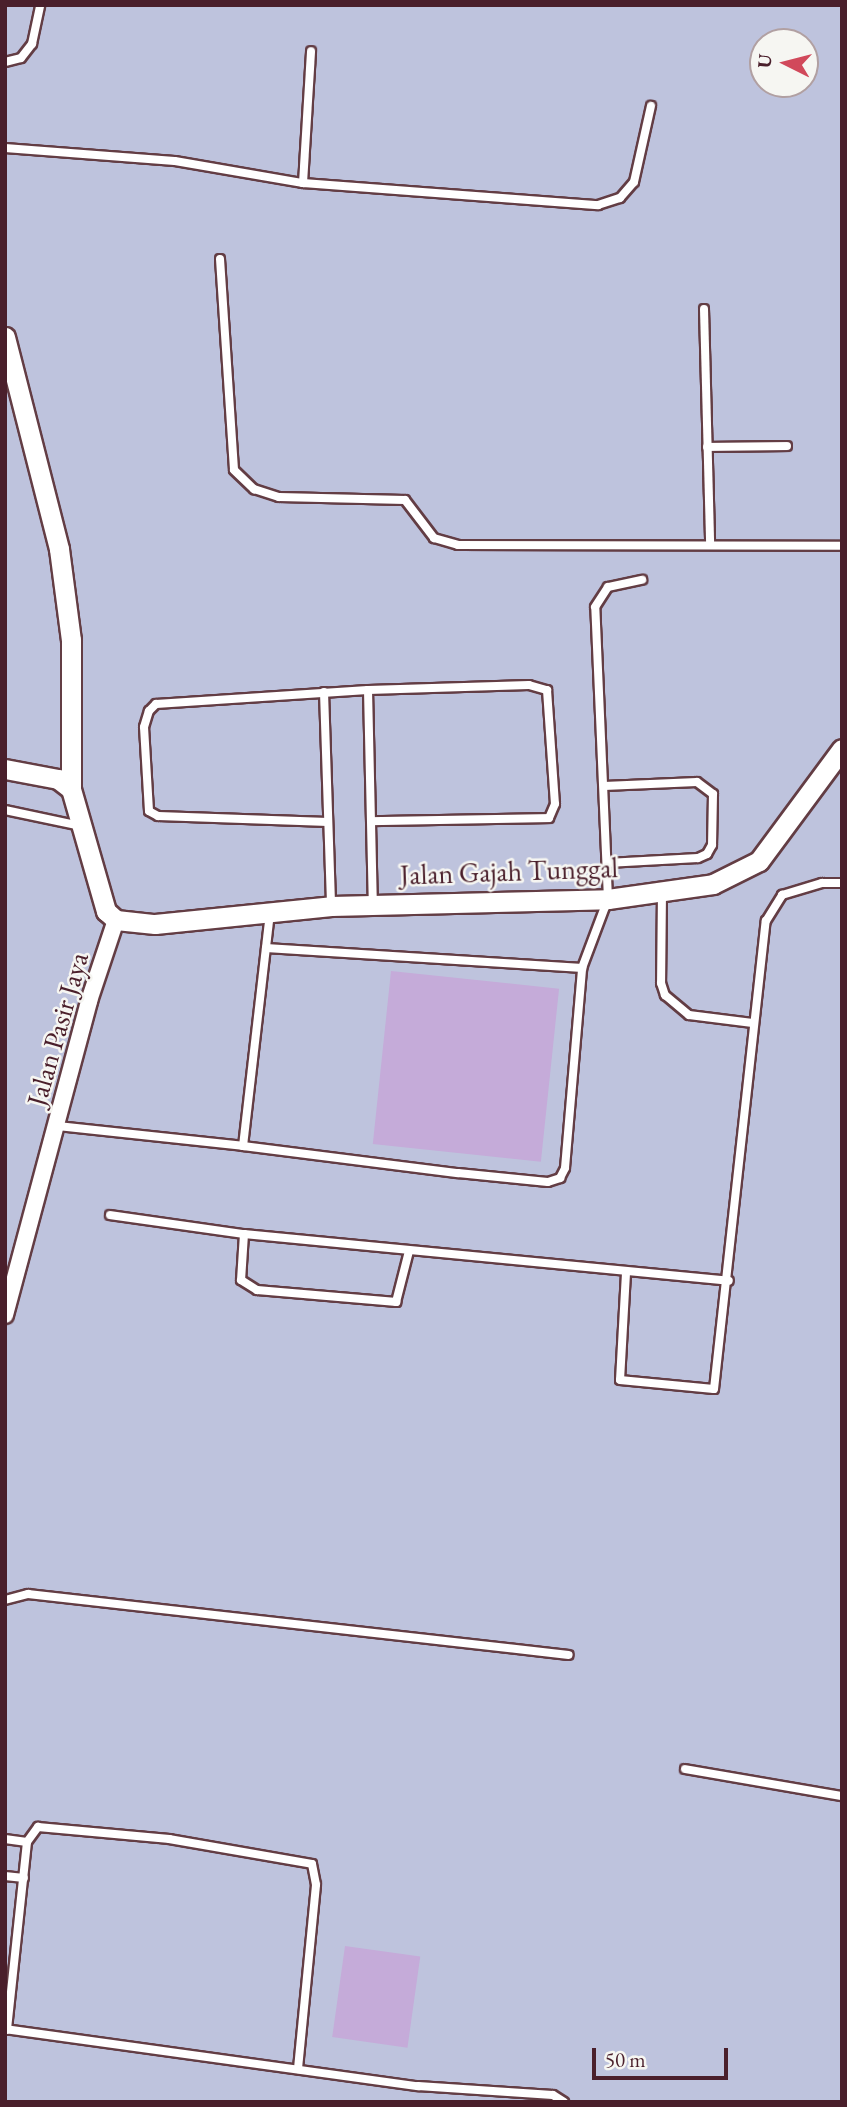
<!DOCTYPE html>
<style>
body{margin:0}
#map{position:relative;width:847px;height:2107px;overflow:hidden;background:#f3e7d2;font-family:"EB Garamond",serif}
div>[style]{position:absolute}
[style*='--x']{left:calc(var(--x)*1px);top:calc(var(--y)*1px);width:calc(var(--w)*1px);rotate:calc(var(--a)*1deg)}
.industrial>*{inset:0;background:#bec3dd}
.building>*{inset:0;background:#c5abd9;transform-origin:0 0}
.roads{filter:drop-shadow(2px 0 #633d44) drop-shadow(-2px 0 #633d44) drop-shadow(0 2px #633d44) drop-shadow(0 -2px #633d44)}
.service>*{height:8px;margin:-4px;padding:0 4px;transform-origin:4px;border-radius:4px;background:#fff}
.minor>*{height:16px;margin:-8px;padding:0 8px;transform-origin:8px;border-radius:8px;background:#fff}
.tertiary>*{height:19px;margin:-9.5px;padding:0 9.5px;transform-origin:9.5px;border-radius:9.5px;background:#fff}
span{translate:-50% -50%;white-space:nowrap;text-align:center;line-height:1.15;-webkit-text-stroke:5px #f6f6f2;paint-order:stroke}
.street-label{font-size:28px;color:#4a1f2b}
.frame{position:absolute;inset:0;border:7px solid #4a1f2b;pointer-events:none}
.north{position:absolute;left:749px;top:28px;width:70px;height:70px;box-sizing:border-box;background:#f6f6f2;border:2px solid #b1a0a2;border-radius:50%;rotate:276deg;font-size:19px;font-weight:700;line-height:28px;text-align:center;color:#4a1f2b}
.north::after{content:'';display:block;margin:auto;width:24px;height:32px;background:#d1495b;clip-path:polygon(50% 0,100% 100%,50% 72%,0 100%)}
.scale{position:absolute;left:592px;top:2048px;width:136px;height:32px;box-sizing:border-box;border:4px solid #4a1f2b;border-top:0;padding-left:9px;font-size:21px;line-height:24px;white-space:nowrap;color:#4a1f2b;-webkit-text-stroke:5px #f6f6f2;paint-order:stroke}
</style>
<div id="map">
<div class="industrial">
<i style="clip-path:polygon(evenodd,5px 5px,842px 5px,842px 2102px,5px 2102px,5px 5px,763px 42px,805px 42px,805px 84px,763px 84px,763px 42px)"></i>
</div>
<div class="building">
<i style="left:391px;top:971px;width:169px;height:174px;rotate:6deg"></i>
<i style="left:345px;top:1946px;width:76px;height:92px;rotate:8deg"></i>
</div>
<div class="roads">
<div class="service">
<i style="--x:5;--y:62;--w:16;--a:-14"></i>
<i style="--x:21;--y:58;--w:18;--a:-52"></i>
<i style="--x:32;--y:44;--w:40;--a:-78"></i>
<i style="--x:5;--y:148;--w:170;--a:4.4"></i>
<i style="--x:175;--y:161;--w:130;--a:9.8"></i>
<i style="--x:303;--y:183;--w:296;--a:4.3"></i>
<i style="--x:598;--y:205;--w:23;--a:-18"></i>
<i style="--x:620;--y:198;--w:21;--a:-49"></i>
<i style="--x:634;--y:182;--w:78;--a:-77.4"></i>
<i style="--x:303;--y:183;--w:132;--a:-86.5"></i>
<i style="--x:220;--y:259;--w:211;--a:86.2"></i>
<i style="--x:234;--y:470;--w:28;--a:44"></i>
<i style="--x:254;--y:489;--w:26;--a:18"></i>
<i style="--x:279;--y:497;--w:126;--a:1.4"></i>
<i style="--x:405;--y:500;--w:48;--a:52.7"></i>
<i style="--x:434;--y:538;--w:25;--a:16"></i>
<i style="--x:458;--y:545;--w:384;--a:0.1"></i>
<i style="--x:704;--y:309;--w:233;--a:88.5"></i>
<i style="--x:707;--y:447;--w:80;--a:-0.7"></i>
<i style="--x:368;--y:690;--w:214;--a:88.7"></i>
<i style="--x:324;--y:692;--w:214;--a:88.1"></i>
<i style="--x:604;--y:786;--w:93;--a:-2.5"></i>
<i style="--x:697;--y:782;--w:20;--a:37"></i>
<i style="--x:713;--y:794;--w:51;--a:91.1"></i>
<i style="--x:712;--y:845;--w:10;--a:119"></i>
<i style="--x:707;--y:854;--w:10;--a:156"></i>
<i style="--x:698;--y:858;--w:91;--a:176.9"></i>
<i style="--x:5;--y:810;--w:78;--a:11.9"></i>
<i style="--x:328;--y:822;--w:170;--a:-178"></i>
<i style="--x:158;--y:816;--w:10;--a:-151"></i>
<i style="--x:149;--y:811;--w:84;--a:-93.4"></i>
<i style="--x:144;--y:727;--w:17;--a:-73"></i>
<i style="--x:149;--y:711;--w:10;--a:-45"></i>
<i style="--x:156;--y:704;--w:212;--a:-3.8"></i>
<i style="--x:368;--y:690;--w:161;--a:-1.8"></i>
<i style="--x:529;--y:685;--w:19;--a:16"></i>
<i style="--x:547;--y:690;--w:114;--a:86"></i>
<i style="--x:555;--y:804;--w:15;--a:113"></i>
<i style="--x:549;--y:818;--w:177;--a:179"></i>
<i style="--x:662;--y:892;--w:91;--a:90.6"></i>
<i style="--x:661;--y:983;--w:13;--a:72"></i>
<i style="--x:665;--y:995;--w:31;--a:40"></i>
<i style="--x:689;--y:1015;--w:64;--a:7.1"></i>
<i style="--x:266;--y:948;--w:317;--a:3.6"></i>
<i style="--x:57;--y:1126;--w:187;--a:6.1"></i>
<i style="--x:243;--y:1146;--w:237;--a:-83.4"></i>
<i style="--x:243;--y:1146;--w:217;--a:7.2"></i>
<i style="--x:458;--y:1173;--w:90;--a:5.7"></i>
<i style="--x:548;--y:1182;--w:13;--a:-18"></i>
<i style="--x:560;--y:1178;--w:11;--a:-63"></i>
<i style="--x:565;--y:1168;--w:201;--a:-85.1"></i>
<i style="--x:582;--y:968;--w:74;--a:-69.4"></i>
<i style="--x:608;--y:899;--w:292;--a:-92.5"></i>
<i style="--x:595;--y:607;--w:24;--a:-57"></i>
<i style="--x:608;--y:587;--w:35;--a:-12"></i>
<i style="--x:110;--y:1215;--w:135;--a:8.1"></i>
<i style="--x:244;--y:1234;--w:487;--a:5.5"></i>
<i style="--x:244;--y:1234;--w:46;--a:93.7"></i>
<i style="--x:241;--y:1280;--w:19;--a:32"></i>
<i style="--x:257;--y:1290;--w:140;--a:4.9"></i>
<i style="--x:396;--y:1302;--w:53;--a:-75.7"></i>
<i style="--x:626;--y:1273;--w:107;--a:93.2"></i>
<i style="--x:620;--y:1380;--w:94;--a:5.5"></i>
<i style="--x:714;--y:1389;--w:471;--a:-83.7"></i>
<i style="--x:766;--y:921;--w:31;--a:-58"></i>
<i style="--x:782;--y:895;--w:42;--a:-16.7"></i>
<i style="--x:822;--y:883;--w:20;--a:0"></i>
<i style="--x:5;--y:1600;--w:24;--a:-15"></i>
<i style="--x:28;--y:1594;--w:544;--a:6.43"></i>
<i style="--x:685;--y:1769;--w:159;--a:9.8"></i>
<i style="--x:5;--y:1839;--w:22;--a:8"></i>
<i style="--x:27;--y:1842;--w:189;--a:96.1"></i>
<i style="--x:27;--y:1842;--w:19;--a:-54"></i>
<i style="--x:38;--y:1827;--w:132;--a:5.2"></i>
<i style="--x:169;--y:1839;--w:145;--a:9.9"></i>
<i style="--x:312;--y:1864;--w:21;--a:79"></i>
<i style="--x:316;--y:1885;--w:185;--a:95.6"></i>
<i style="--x:5;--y:1876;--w:19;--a:6"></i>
<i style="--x:5;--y:2029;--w:417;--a:7.9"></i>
<i style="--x:418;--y:2086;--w:135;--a:3.8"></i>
<i style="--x:553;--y:2095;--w:13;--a:32"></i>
</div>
<div class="minor">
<i style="--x:5;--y:1315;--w:325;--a:-75"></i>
<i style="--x:89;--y:1001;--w:85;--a:-71.6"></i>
</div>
<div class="tertiary">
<i style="--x:5;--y:337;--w:219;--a:75.7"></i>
<i style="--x:59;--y:549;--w:92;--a:82.5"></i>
<i style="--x:71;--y:640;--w:149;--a:90"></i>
<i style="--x:5;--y:769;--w:54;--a:10.7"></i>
<i style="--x:58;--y:779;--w:16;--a:38"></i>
<i style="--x:71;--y:789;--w:127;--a:74"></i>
<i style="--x:106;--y:911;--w:13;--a:42"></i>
<i style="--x:116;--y:920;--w:39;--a:6"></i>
<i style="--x:155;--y:924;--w:177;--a:-5.8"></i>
<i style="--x:331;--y:906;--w:277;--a:-1.4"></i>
<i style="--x:608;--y:899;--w:106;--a:-8.1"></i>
<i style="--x:713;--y:884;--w:51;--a:-26.6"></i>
<i style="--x:759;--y:861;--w:139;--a:-53.5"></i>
</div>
</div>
<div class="street-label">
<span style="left:509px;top:871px;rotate:-2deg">Jalan Gajah Tunggal</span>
<span style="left:57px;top:1029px;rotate:-74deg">Jalan Pasir Jaya</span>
</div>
<div class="frame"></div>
<div class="north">U</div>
<div class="scale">50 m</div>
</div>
